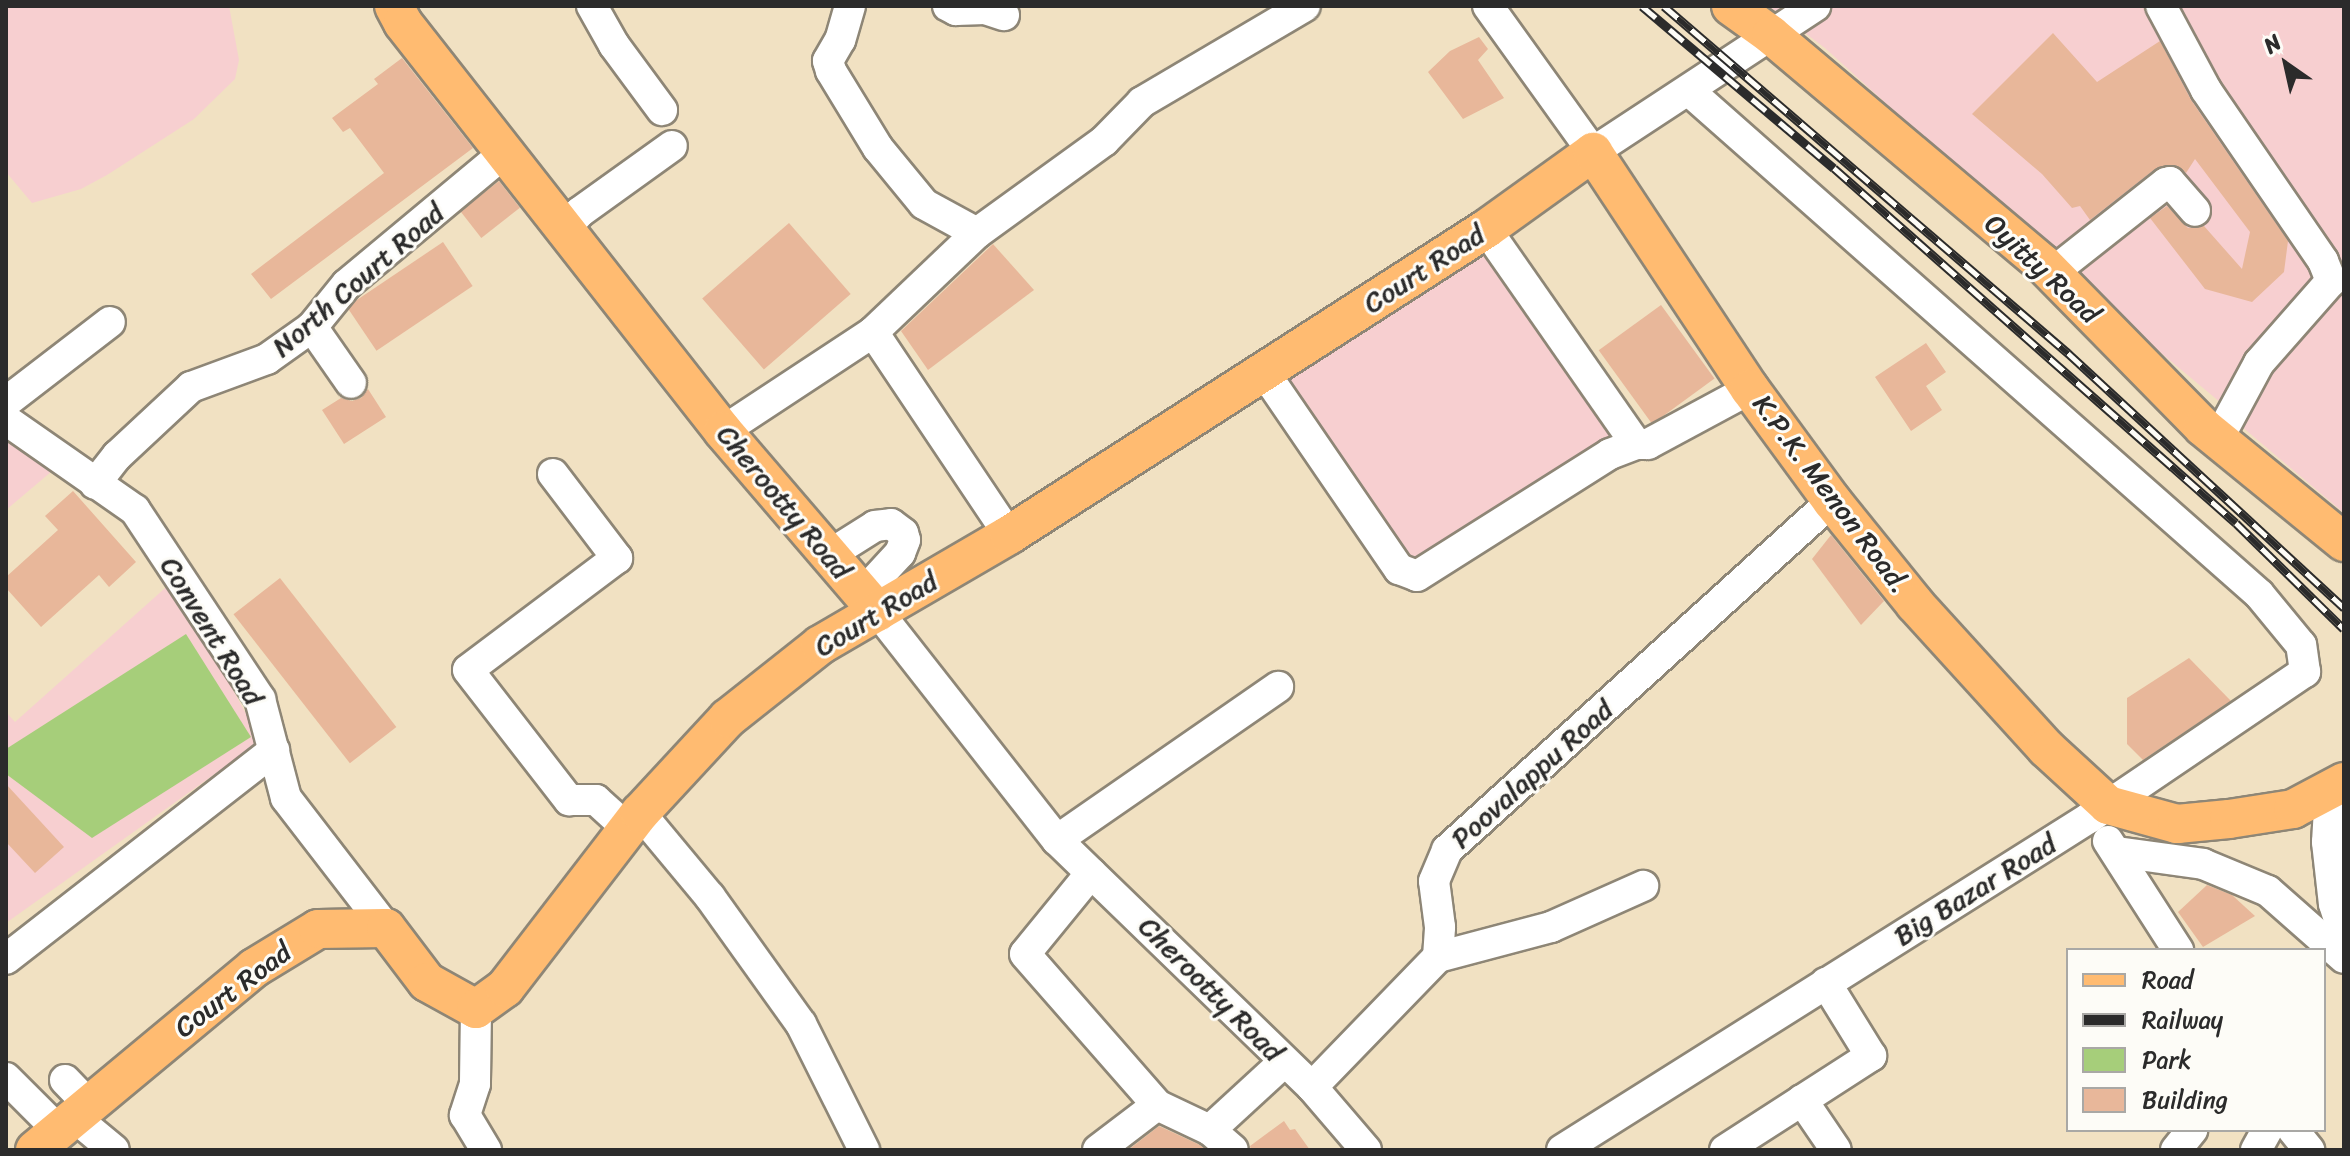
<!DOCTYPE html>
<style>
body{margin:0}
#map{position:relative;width:2350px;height:1156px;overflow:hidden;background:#f1e1c2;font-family:Sriracha,sans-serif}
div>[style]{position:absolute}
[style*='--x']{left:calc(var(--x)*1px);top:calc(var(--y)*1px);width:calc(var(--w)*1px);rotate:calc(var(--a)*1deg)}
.built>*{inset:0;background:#f7cfd0;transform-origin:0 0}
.green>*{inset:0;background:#a6ce7a}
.building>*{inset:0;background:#e8b79a;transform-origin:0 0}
.roads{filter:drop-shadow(2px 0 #8e8676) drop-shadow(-2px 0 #8e8676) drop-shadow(0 2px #8e8676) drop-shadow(0 -2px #8e8676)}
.minor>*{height:30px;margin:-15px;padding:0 15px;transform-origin:15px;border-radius:15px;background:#fff}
.major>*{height:38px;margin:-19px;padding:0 19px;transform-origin:19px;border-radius:19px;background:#ffbb71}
.rail>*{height:9px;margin-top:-4.5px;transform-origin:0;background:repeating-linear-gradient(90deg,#fdfcf7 0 18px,#2b2b2b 0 36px);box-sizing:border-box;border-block:2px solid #2b2b2b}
span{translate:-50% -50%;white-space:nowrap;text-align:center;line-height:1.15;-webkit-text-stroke:6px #fdfcf7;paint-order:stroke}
.street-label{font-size:28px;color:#2b2b2b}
.frame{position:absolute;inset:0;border:8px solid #2b2b2b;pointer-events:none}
.legend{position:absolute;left:2066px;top:948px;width:260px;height:184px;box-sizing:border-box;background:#fdfcf7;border:2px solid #a9a8a5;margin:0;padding:10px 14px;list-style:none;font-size:24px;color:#2b2b2b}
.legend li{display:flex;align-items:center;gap:16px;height:40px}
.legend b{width:40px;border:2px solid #a9a8a5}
.north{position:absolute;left:2246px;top:24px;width:80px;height:80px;-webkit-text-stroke:6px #fdfcf7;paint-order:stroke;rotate:326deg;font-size:22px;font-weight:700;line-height:32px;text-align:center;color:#2b2b2b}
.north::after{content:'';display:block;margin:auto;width:28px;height:36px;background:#2b2b2b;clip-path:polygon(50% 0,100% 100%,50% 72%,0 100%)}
</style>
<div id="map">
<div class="built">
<i style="clip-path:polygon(6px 6px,229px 6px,239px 60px,235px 79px,194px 119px,107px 175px,81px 189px,32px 203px,6px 172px)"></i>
<i style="clip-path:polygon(1769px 6px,2344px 6px,2344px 513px,2241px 426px,2244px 422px,2155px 348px,1825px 48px)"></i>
<i style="left:1489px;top:240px;width:234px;height:249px;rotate:56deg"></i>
<i style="clip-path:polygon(6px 430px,58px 466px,6px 510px)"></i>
<i style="clip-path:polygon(173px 581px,261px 741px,6px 923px,6px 712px,15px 722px)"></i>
</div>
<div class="green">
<i style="clip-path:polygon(186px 634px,251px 737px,92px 838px,6px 774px,6px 749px)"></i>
</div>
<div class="building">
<i style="clip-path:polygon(2053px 33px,2097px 82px,2160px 41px,2191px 100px,2288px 241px,2284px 272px,2252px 302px,2205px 289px,2150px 218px,2167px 206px,2188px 228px,2204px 226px,2242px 269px,2250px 232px,2195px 159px,2186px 173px,2175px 165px,2155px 169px,2090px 220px,2080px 206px,2072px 208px,2042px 174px,1972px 114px)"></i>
<i style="clip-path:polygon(1479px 37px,1488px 49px,1478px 60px,1504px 98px,1463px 119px,1428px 72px,1450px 51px)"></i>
<i style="clip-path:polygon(402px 58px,473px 148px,271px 299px,251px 274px,384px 173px,350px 128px,343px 132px,332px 118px,378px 84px,374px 79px)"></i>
<i style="left:499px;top:181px;width:34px;height:49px;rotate:52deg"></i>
<i style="left:789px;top:223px;width:94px;height:115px;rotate:49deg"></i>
<i style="left:443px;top:242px;width:53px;height:116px;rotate:56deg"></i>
<i style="clip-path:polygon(993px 244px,1034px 290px,928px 370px,901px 331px)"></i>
<i style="left:1661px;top:305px;width:91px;height:77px;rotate:54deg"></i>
<i style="clip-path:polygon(1926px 343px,1946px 372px,1926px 386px,1942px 410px,1911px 431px,1875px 377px)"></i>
<i style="clip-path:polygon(368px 389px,386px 417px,344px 444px,322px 410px,341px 398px,352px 401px,361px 398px)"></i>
<i style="clip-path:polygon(73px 491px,136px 562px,109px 587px,99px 575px,41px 627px,6px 588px,6px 577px,58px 530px,45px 516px)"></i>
<i style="clip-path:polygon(1831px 535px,1884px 601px,1861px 625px,1812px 559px)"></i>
<i style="left:280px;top:578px;width:189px;height:59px;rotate:52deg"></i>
<i style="clip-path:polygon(2189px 658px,2231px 701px,2143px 760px,2127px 744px,2127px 698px)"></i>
<i style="clip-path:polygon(6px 784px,64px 847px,35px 873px,6px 842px)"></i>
<i style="clip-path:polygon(2207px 885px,2232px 895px,2255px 916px,2203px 947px,2178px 912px)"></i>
<i style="clip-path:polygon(1284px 1121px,1290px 1130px,1295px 1129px,1310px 1150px,1251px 1150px,1250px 1146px)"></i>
<i style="clip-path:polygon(1159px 1126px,1200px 1145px,1206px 1150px,1128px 1150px)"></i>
</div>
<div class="roads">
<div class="minor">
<i style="--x:592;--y:6;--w:45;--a:60.6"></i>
<i style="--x:614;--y:45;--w:81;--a:53.6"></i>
<i style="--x:850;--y:6;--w:35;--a:106"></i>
<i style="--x:840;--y:40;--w:24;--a:120"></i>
<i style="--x:828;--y:61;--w:10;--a:73"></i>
<i style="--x:831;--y:71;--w:90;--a:58.6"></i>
<i style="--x:878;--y:148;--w:72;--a:50.6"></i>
<i style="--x:924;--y:204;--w:60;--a:28.7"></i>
<i style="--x:948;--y:6;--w:9;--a:27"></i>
<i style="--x:956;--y:10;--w:29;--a:-2"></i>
<i style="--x:985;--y:9;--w:20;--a:18"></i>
<i style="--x:1488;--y:6;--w:180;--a:54.3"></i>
<i style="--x:1593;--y:152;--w:266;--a:-33.3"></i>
<i style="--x:2161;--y:6;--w:95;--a:61.8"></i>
<i style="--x:2206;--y:90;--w:207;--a:55.6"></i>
<i style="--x:2323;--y:261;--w:22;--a:68"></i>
<i style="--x:2331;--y:281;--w:109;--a:131.3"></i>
<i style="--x:2259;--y:363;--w:86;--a:118.3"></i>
<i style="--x:566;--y:228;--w:21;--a:-49"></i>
<i style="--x:580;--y:212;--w:113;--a:-35.7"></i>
<i style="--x:1486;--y:229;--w:262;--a:55.1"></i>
<i style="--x:2052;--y:273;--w:145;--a:-38.3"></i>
<i style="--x:2166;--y:183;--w:4;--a:-14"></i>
<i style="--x:2170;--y:182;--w:38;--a:49"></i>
<i style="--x:312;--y:327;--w:68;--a:55.1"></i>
<i style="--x:873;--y:332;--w:244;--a:56.2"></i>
<i style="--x:1264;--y:372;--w:239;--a:55.6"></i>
<i style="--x:1399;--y:569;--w:19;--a:21"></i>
<i style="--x:1417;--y:576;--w:228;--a:-32.3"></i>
<i style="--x:1610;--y:454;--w:28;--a:-21"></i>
<i style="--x:1636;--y:444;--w:12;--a:0"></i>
<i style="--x:1648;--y:444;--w:116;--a:-28.3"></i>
<i style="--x:6;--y:402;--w:131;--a:-37.6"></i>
<i style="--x:6;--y:420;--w:157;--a:34.9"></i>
<i style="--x:135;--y:510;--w:227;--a:56.5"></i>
<i style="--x:260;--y:699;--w:102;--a:75.3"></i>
<i style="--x:286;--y:798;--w:164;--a:52.4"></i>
<i style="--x:723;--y:431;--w:180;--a:-33.4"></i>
<i style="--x:873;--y:332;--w:144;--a:-43.6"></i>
<i style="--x:977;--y:233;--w:157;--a:-35.9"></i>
<i style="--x:1104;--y:141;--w:54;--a:-45.7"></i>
<i style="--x:1142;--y:102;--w:189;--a:-30.5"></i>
<i style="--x:553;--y:474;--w:106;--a:52.7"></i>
<i style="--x:617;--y:558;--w:186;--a:143.1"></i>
<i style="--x:468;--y:670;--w:165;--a:52.2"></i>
<i style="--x:569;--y:800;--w:27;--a:0"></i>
<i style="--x:596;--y:800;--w:43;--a:42.2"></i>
<i style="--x:95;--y:484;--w:36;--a:-52"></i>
<i style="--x:117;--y:456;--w:101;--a:-43"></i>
<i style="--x:191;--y:387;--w:81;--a:-20.2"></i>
<i style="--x:267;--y:359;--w:55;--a:-35.4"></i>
<i style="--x:312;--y:327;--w:55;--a:-50.9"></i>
<i style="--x:347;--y:284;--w:204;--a:-39.8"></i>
<i style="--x:829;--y:555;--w:54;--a:-32.2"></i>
<i style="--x:875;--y:526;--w:16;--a:-7"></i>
<i style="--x:891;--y:524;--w:15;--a:37"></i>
<i style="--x:903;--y:533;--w:7;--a:74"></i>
<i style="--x:905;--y:540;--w:14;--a:111"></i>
<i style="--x:900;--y:553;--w:56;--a:132.8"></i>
<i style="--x:878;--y:612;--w:290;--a:51.9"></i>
<i style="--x:1057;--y:840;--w:355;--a:44.1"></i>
<i style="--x:1312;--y:1087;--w:83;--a:49.4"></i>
<i style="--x:2330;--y:792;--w:50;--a:93.4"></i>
<i style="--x:2327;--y:842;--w:62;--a:83.6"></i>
<i style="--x:2334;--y:904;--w:33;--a:72"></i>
<i style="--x:640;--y:813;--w:109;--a:50.2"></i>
<i style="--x:710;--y:897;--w:156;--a:54.4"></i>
<i style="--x:801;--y:1024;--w:141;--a:63.4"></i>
<i style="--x:1057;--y:840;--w:269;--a:-34.7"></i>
<i style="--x:2108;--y:841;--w:130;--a:57.3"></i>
<i style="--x:2117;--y:852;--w:87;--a:7.9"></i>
<i style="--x:2203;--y:864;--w:70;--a:22.6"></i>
<i style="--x:2268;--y:891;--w:101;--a:41.4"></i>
<i style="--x:1091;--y:873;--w:104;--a:129.2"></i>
<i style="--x:1025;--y:954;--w:201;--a:48.8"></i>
<i style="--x:1438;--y:957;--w:117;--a:-14.9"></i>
<i style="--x:1551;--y:927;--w:101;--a:-24"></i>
<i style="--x:6;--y:959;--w:340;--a:-37.9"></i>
<i style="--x:476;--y:1009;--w:75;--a:90.8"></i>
<i style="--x:475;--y:1084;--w:33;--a:108"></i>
<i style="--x:465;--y:1115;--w:41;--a:59"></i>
<i style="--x:6;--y:1078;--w:72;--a:45"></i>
<i style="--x:65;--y:1080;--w:33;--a:46"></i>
<i style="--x:1312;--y:1087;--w:181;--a:-45.9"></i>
<i style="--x:1438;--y:957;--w:30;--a:-86"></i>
<i style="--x:1440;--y:927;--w:46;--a:-97.4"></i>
<i style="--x:1434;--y:881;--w:34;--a:-67"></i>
<i style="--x:1447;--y:850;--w:520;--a:-42.19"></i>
<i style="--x:1802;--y:1100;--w:60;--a:55.8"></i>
<i style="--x:73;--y:1116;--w:53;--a:39.7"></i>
<i style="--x:1210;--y:1130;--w:30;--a:41"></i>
<i style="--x:2293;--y:1130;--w:26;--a:51"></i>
<i style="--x:1098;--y:1150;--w:74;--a:-37.3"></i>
<i style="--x:1157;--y:1105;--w:59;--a:25.3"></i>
<i style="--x:1210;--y:1130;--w:100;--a:-42.6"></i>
<i style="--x:1562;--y:1150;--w:623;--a:-32.21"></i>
<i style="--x:2089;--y:818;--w:261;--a:-34.1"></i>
<i style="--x:2305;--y:672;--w:27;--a:-98"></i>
<i style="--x:2301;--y:645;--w:66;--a:-129.5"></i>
<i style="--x:2259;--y:594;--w:760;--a:-138.57"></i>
<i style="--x:1725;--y:1150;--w:174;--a:-32.8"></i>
<i style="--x:1871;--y:1056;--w:86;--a:-121.7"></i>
<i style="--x:2176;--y:1150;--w:26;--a:-51"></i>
<i style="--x:2256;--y:1150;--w:23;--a:-61"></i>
</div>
<div class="major">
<i style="--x:394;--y:6;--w:19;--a:62"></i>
<i style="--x:403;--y:23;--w:519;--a:51.89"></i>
<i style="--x:723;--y:431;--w:238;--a:49.4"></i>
<i style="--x:1731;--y:6;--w:49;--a:35.9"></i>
<i style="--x:1771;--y:35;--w:356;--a:40.1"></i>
<i style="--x:2043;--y:264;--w:228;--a:45.5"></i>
<i style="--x:2203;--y:427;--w:182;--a:39.2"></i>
<i style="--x:35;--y:1150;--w:285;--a:-39.7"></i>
<i style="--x:254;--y:968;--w:75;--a:-31.4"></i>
<i style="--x:318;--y:929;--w:68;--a:-0.8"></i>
<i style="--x:386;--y:928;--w:68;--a:52.8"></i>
<i style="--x:427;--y:982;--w:56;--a:28.9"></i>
<i style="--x:476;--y:1009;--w:36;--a:-36"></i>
<i style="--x:505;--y:988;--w:221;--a:-52.4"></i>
<i style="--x:640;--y:813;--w:129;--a:-47.2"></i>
<i style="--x:728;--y:718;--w:117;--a:-38.4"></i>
<i style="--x:820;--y:645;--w:219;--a:-30.2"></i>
<i style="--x:1009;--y:535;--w:567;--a:-32.68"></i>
<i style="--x:1486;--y:229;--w:132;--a:-35.7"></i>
<i style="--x:1593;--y:152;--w:284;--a:56.5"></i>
<i style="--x:1750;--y:389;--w:139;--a:53.8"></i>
<i style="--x:1832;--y:501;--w:132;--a:51.1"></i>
<i style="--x:1915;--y:604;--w:195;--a:47.7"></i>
<i style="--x:2046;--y:748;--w:84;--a:42.6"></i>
<i style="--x:2108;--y:805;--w:72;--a:15.4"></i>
<i style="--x:2177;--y:824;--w:52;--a:-5.5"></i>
<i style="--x:2229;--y:819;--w:65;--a:-8.9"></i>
<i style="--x:2293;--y:809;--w:58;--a:-27.9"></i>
</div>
</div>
<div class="rail">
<i style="--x:1642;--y:6;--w:251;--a:40.2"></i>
<i style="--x:1834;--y:168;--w:536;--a:41.45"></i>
<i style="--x:2236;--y:523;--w:151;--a:44.5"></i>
<i style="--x:1664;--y:6;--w:533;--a:40.66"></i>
<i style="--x:2068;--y:353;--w:376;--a:42.7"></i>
</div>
<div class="street-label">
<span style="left:1424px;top:269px;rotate:-33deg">Court Road</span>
<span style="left:2042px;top:269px;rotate:43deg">Oyitty Road</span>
<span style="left:358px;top:280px;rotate:-41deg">North Court Road</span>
<span style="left:1831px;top:494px;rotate:53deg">K.P.K. Menon Road.</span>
<span style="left:784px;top:502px;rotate:50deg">Cherootty Road</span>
<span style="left:876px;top:614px;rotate:-31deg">Court Road</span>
<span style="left:212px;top:631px;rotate:58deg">Convent Road</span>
<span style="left:1532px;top:774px;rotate:-42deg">Poovalappu Road</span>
<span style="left:1975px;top:890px;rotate:-32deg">Big Bazar Road</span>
<span style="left:1211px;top:989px;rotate:45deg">Cherootty Road</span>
<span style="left:233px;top:990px;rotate:-37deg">Court Road</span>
</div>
<div class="frame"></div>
<ul class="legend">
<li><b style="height:10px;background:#ffbb71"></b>Road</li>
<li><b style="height:10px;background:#2b2b2b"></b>Railway</li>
<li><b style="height:22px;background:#a6ce7a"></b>Park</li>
<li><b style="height:22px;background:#e8b79a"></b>Building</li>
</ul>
<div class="north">N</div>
</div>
